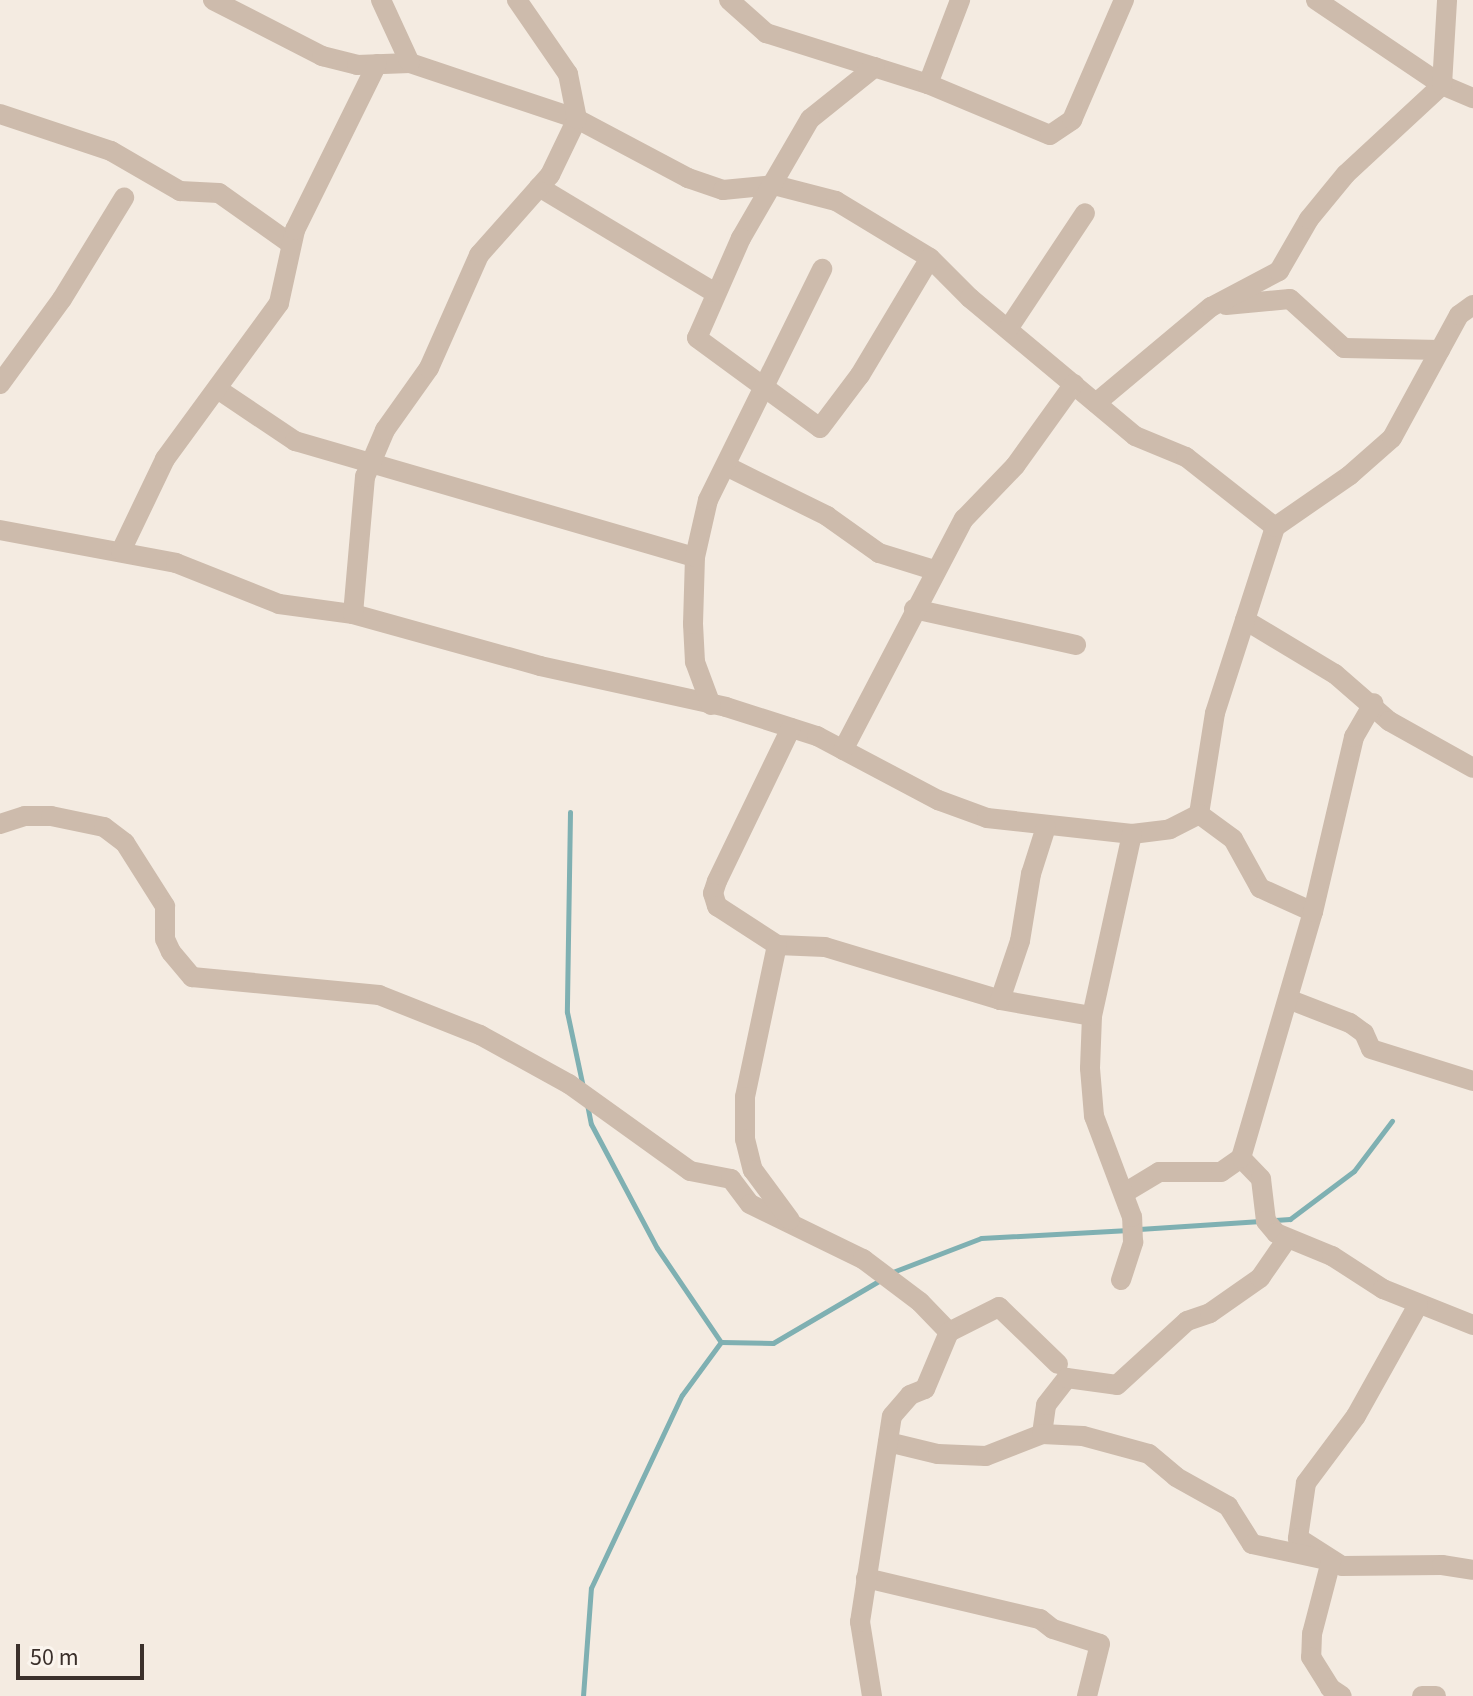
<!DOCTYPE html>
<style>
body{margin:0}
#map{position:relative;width:1473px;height:1696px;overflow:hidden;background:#f4ebe1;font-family:"Source Sans 3",sans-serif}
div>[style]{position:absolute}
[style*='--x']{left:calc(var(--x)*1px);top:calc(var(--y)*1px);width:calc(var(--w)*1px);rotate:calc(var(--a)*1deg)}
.stream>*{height:5px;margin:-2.5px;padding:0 2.5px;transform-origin:2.5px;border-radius:2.5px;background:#7fb0b2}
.minor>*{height:20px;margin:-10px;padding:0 10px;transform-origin:10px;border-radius:10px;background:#cdbbac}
span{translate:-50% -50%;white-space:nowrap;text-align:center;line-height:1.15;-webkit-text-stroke:8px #fbf5ee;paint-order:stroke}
.scale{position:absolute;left:16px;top:1644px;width:128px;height:36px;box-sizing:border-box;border:4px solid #3b302b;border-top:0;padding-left:10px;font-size:24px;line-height:28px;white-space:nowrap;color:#3b302b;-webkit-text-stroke:6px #fbf5ee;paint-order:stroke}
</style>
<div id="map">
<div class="stream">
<i style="--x:570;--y:812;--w:200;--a:90.9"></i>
<i style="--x:567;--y:1012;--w:77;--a:78"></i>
<i style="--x:587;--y:1104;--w:20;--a:79"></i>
<i style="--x:591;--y:1124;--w:140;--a:62"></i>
<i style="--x:657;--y:1248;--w:114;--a:55.8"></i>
<i style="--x:1275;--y:1220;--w:15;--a:-4"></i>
<i style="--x:1290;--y:1219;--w:80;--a:-36.9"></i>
<i style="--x:1354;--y:1171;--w:63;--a:-52.8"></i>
<i style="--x:1139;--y:1229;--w:122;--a:-3.8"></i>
<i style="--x:890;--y:1273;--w:97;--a:-21"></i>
<i style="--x:981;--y:1238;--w:148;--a:-3.1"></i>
<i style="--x:721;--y:1342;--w:52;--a:1.1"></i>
<i style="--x:773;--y:1343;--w:126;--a:-30.4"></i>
<i style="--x:583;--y:1696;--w:108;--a:-85.8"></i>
<i style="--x:591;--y:1588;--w:213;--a:-64.8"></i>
<i style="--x:682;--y:1395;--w:66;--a:-53.7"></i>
</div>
<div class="minor">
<i style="--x:213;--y:0;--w:123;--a:27.2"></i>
<i style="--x:322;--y:56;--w:36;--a:14"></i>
<i style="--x:357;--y:65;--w:53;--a:-2.2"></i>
<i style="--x:410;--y:63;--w:176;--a:18.5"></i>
<i style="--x:577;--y:119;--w:126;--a:28"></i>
<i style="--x:688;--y:178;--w:37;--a:19"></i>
<i style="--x:723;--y:190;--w:51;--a:-5.6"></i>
<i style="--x:774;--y:185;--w:64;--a:14.5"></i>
<i style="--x:836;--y:201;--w:110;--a:31.2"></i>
<i style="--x:930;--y:258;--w:57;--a:45"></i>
<i style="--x:970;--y:298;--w:215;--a:39.9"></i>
<i style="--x:1135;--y:436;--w:55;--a:22.4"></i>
<i style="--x:1186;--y:457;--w:113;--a:38.2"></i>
<i style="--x:381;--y:0;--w:69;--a:65.3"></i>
<i style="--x:729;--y:0;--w:50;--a:41.7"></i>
<i style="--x:766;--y:33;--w:170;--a:17.5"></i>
<i style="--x:928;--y:84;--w:132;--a:22.7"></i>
<i style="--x:1050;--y:135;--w:27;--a:-34"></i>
<i style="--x:1072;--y:120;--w:131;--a:-66.6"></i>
<i style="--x:1316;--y:0;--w:152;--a:34"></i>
<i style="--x:1442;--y:85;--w:34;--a:23"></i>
<i style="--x:875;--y:67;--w:83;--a:141.3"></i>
<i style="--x:810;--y:119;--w:138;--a:120.1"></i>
<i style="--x:741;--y:238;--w:109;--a:113.7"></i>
<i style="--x:697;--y:338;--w:152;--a:36.2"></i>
<i style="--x:820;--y:428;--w:66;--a:-53"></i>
<i style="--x:860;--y:375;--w:136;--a:-59.1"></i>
<i style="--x:928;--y:84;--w:90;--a:-69.1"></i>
<i style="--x:0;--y:114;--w:117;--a:18.4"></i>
<i style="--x:111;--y:151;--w:80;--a:30.1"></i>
<i style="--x:180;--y:191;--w:39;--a:3"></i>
<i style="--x:219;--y:193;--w:88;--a:35.3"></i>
<i style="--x:539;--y:187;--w:204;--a:31"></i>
<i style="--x:1226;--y:305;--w:64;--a:-5.4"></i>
<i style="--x:1290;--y:299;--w:73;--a:42.2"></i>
<i style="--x:1344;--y:348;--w:96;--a:1.2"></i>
<i style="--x:1008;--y:329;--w:139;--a:-56.4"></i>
<i style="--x:0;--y:384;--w:105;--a:-53.9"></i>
<i style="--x:62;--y:299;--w:119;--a:-58.5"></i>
<i style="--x:219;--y:390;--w:92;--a:33.9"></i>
<i style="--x:295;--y:441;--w:416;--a:16.2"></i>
<i style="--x:1096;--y:403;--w:150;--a:-39.9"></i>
<i style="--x:1211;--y:307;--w:77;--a:-27.9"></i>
<i style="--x:1279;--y:271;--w:60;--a:-60"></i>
<i style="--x:1309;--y:219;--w:58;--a:-50.6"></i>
<i style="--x:1346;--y:174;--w:131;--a:-42.8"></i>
<i style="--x:1442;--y:85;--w:85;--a:-86.6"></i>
<i style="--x:726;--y:466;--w:113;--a:26.3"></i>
<i style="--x:827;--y:516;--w:64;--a:35.4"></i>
<i style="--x:879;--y:553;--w:58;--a:17.2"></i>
<i style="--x:0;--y:530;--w:179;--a:10.6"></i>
<i style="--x:176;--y:563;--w:111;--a:21.7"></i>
<i style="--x:279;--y:604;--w:75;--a:7.7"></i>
<i style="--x:353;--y:614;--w:194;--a:15.5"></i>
<i style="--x:540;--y:666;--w:190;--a:12.4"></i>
<i style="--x:726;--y:707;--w:96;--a:17.7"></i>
<i style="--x:817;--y:736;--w:137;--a:27.9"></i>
<i style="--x:938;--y:800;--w:52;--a:20.2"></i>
<i style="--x:987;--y:818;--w:146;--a:6.3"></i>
<i style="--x:1132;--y:834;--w:38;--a:-7"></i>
<i style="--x:1170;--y:829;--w:33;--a:-27"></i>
<i style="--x:121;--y:551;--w:102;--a:-64.4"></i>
<i style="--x:165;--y:459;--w:193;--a:-53.8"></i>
<i style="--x:279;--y:303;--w:75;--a:-77.6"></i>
<i style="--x:295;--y:230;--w:185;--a:-63.7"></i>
<i style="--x:914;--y:609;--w:166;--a:12.5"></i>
<i style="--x:353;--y:614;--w:138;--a:-85"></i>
<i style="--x:365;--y:477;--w:51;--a:-66.9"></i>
<i style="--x:385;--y:430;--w:76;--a:-54.6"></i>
<i style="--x:429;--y:368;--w:124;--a:-66.1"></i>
<i style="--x:479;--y:255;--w:107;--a:-48.4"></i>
<i style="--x:550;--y:175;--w:62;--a:-64.3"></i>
<i style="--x:577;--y:119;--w:46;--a:-101.3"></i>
<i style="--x:568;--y:74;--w:90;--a:-124.6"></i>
<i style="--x:1245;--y:620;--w:105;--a:31"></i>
<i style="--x:1335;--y:674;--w:72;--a:41"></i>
<i style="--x:1389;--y:721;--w:96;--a:29.2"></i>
<i style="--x:711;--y:705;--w:46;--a:-110.4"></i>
<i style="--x:695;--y:662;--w:38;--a:-93"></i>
<i style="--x:693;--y:624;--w:67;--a:-88.3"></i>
<i style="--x:695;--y:557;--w:58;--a:-77.2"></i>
<i style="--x:708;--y:500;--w:258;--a:-63.7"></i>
<i style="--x:791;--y:728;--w:170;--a:115.8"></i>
<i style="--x:717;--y:881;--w:13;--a:108"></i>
<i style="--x:713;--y:893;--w:14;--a:73"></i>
<i style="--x:717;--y:906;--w:72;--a:33"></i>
<i style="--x:777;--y:945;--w:48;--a:2.4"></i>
<i style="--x:825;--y:947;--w:183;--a:16.8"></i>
<i style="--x:1000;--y:1000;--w:93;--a:9.9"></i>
<i style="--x:843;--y:750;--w:261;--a:-62.4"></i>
<i style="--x:964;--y:519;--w:74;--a:-46.1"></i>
<i style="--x:1015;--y:466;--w:101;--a:-54.3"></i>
<i style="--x:1199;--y:814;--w:102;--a:-81"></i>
<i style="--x:1215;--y:713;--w:195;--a:-72.1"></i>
<i style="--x:1275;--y:527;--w:91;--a:-34.7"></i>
<i style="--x:1350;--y:475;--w:56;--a:-41.4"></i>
<i style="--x:1392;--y:438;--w:140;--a:-61.4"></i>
<i style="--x:1459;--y:315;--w:17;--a:-36"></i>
<i style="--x:1199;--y:814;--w:42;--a:36.3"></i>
<i style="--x:1233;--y:839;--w:56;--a:61.1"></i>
<i style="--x:1260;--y:888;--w:58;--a:24.4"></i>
<i style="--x:0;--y:824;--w:26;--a:-18"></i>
<i style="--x:25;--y:816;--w:26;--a:0"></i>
<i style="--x:51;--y:816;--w:54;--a:11.7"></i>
<i style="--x:104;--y:827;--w:26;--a:37"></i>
<i style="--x:125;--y:843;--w:75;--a:57.6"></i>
<i style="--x:165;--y:906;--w:33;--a:90"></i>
<i style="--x:165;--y:939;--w:14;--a:65"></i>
<i style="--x:171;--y:952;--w:33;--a:50"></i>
<i style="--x:192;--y:977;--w:188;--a:5.5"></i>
<i style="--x:379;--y:995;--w:109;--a:21.6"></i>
<i style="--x:480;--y:1035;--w:102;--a:28.8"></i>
<i style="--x:569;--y:1084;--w:149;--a:35.7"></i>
<i style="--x:690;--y:1171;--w:42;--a:11"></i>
<i style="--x:731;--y:1179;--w:31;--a:53"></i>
<i style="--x:750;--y:1204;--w:126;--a:26"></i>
<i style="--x:863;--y:1259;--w:71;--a:37"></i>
<i style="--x:920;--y:1302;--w:42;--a:46"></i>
<i style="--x:949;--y:1332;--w:56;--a:-26.6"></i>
<i style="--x:999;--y:1307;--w:82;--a:44"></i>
<i style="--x:777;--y:945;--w:155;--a:101.9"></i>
<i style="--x:745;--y:1097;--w:42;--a:90"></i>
<i style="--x:745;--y:1139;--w:32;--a:76"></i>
<i style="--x:753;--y:1170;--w:62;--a:53.5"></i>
<i style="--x:1288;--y:999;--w:66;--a:21.2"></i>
<i style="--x:1350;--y:1023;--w:17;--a:36"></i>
<i style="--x:1364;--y:1033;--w:17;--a:66"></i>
<i style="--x:1371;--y:1049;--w:107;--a:17.4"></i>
<i style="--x:1000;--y:1000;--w:62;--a:-71.3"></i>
<i style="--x:1020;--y:941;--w:68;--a:-80.7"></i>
<i style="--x:1031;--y:874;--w:49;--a:-72.3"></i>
<i style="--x:1241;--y:1158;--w:29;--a:46"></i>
<i style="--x:1261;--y:1179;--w:42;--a:83.2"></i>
<i style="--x:1266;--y:1221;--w:16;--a:50"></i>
<i style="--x:1276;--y:1233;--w:61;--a:22.3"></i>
<i style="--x:1332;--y:1256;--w:61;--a:32.9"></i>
<i style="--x:1383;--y:1289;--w:97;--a:21.8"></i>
<i style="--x:1126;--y:1192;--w:39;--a:-31"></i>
<i style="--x:1159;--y:1172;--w:62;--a:0"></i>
<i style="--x:1221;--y:1172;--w:24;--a:-35"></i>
<i style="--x:1241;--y:1158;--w:256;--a:-73.7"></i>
<i style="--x:1313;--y:912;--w:180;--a:-76.8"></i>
<i style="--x:1354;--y:737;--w:39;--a:-60"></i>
<i style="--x:1121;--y:1280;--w:40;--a:-72"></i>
<i style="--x:1133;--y:1242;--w:25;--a:-92"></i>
<i style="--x:1132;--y:1217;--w:108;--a:-110.6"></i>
<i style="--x:1094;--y:1116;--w:48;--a:-94.8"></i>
<i style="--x:1090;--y:1068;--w:52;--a:-87.8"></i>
<i style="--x:1092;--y:1016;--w:186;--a:-77.6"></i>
<i style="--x:1418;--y:1305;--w:127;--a:119.2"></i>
<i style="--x:1356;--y:1416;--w:84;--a:126.7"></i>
<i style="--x:1306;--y:1483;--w:56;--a:98.3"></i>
<i style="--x:1298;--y:1538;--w:52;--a:32.5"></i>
<i style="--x:1342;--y:1566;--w:100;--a:-0.6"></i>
<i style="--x:1442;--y:1565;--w:31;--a:9"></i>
<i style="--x:1042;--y:1434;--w:29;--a:-82"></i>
<i style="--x:1046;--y:1405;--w:34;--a:-52"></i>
<i style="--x:1067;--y:1378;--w:50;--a:8"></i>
<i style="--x:1117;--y:1385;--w:95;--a:-42.4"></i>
<i style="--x:1187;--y:1321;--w:24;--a:-19"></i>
<i style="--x:1210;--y:1313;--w:61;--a:-35"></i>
<i style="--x:1260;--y:1278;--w:47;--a:-55.3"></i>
<i style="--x:888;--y:1442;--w:51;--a:13.5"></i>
<i style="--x:938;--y:1454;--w:48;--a:2.4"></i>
<i style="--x:986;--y:1456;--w:60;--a:-21.4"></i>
<i style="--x:1042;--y:1434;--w:41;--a:2.8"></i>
<i style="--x:1083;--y:1436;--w:68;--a:15.3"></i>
<i style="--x:1149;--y:1454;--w:35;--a:40"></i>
<i style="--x:1176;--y:1477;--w:60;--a:29.1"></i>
<i style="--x:1228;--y:1506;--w:45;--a:57.7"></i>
<i style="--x:1252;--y:1544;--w:81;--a:12.1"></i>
<i style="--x:1331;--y:1561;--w:75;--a:104.6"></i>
<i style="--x:1312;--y:1634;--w:23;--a:92"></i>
<i style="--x:1311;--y:1657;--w:36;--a:58"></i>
<i style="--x:1330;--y:1688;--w:14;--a:34"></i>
<i style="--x:866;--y:1578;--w:179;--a:13.3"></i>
<i style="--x:1040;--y:1619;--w:16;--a:38"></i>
<i style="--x:1053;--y:1629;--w:49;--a:17.7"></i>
<i style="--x:1100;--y:1644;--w:54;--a:104"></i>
<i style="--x:872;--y:1696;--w:75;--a:-99.2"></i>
<i style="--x:860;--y:1622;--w:208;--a:-81.2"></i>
<i style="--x:892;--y:1416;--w:28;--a:-49"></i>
<i style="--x:910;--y:1395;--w:16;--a:-22"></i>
<i style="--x:925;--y:1389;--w:62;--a:-67.2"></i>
<i style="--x:1422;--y:1696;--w:14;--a:0"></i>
</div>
<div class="scale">50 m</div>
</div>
